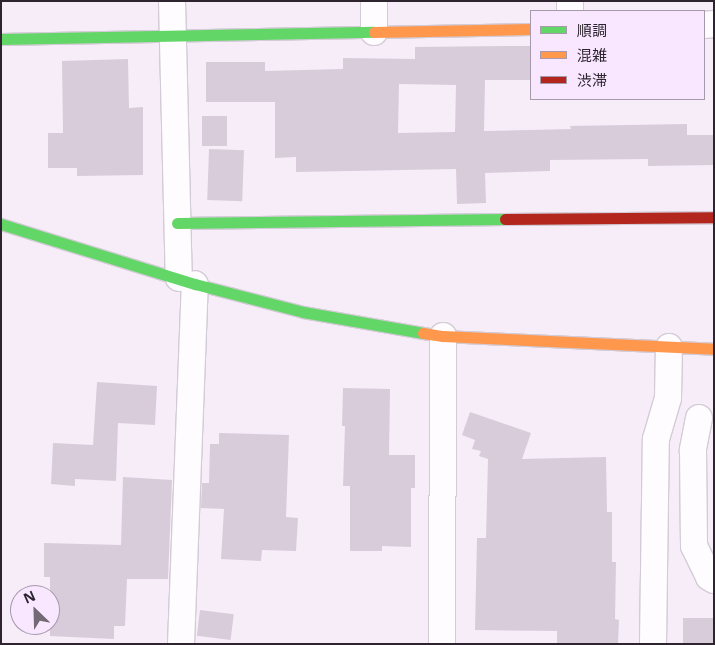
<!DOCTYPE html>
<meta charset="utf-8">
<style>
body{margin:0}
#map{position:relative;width:715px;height:645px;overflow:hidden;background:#f6edf9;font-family:"Noto Sans","Noto Sans JP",sans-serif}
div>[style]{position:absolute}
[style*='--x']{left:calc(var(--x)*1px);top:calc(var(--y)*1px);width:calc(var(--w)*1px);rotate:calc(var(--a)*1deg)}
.building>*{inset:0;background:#d8ccdb;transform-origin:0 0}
.roads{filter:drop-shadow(1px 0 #d3cbd6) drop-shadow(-1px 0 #d3cbd6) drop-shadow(0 1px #d3cbd6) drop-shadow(0 -1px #d3cbd6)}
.street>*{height:26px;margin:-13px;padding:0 13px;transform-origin:13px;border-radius:13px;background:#fefcfe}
.fast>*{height:11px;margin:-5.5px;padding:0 5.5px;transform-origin:5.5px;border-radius:5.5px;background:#63d668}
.slow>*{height:11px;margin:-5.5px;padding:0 5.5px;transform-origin:5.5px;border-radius:5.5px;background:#ff974d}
.jam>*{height:11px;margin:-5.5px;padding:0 5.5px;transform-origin:5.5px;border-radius:5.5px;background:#b3261e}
span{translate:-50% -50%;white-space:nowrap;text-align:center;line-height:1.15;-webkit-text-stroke:4px #f9e7ff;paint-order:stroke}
.frame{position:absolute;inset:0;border:2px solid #2d242f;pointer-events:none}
.legend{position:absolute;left:530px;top:10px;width:175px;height:90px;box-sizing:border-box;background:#f9e7ff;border:1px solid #a799ac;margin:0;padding:6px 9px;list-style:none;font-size:15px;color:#2d242f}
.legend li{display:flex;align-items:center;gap:10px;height:25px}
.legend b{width:25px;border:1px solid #a799ac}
.north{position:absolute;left:10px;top:585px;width:50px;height:50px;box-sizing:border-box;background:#f9e7ff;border:1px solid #a799ac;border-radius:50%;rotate:336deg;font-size:14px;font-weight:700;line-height:20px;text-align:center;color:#2d242f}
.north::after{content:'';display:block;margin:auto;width:18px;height:22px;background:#736a76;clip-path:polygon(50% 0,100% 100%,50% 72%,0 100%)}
</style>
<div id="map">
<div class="building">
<i style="clip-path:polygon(evenodd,502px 46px,531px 46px,531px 80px,485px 80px,484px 131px,571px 129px,570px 126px,687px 124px,687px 135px,714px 135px,714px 165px,648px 166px,648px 159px,550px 160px,550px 171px,485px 173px,486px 203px,457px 204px,456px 169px,296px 172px,296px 157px,275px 158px,275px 102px,206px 102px,206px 62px,265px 62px,265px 71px,343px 69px,343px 58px,415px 59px,415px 47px,502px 46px,399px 84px,456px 85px,455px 132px,398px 133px,399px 84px)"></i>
<i style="clip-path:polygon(128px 59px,129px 108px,143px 107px,143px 175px,77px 176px,77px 168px,48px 168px,48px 133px,63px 133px,62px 61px)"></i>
<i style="left:202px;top:116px;width:25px;height:30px"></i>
<i style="left:209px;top:149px;width:35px;height:51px;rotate:2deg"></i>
<i style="clip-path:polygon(97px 382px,157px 386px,155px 425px,118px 423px,116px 481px,75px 479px,75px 486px,51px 484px,53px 443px,93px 445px)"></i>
<i style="clip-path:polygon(343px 388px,390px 389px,389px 455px,415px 455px,415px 488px,411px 488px,411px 547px,382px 546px,382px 551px,350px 551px,350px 486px,343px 486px,345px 426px,342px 426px)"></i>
<i style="clip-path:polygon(470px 412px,531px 433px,522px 459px,606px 457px,607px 512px,612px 512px,612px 562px,616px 562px,615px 619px,619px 620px,618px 644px,557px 644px,557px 631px,475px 630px,477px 538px,486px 538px,488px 459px,479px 456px,481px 451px,472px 449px,475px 440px,462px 435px)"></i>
<i style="clip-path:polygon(219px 433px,289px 435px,286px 517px,298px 518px,296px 551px,262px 550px,261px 561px,221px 559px,224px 509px,201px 508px,202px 483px,209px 483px,210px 444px,219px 444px)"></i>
<i style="clip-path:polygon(123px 477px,172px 480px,168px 579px,127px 579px,125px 626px,114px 626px,114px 639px,50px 636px,50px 577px,44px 577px,44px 543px,121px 545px)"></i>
<i style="left:200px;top:610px;width:34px;height:26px;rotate:7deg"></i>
<i style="left:683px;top:618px;width:31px;height:26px"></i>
</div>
<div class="roads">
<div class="street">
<i style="--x:172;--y:1;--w:277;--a:88.6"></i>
<i style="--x:374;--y:1;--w:31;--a:90"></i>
<i style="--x:570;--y:1;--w:10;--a:90"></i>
<i style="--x:704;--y:25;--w:10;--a:-6"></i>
<i style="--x:699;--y:418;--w:33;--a:101"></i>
<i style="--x:693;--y:450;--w:96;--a:89.4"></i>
<i style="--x:694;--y:546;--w:34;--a:64"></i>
<i style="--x:709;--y:577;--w:6;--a:31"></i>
<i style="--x:181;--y:644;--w:360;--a:-87.8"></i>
<i style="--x:442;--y:644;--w:308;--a:-89.8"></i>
<i style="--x:653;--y:644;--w:205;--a:-89.2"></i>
<i style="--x:656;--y:439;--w:43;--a:-73.7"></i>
<i style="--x:668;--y:398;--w:51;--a:-88.9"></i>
</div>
<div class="fast">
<i style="--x:1;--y:39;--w:373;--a:-1.1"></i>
<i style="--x:177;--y:223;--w:328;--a:-0.7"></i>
<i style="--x:1;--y:224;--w:203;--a:17.2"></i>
<i style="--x:195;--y:284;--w:112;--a:14.5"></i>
<i style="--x:303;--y:312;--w:122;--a:9.9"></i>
</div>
<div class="slow">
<i style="--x:374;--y:32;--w:157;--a:-1.1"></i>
<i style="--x:423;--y:333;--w:20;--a:9"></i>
<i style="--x:443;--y:336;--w:271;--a:2.7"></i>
</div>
<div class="jam">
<i style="--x:505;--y:219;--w:209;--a:-0.5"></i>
</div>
</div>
<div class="frame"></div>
<ul class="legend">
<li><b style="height:6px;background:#63d668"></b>順調</li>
<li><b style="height:6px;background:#ff974d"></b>混雑</li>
<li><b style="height:6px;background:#b3261e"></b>渋滞</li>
</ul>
<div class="north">N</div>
</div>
